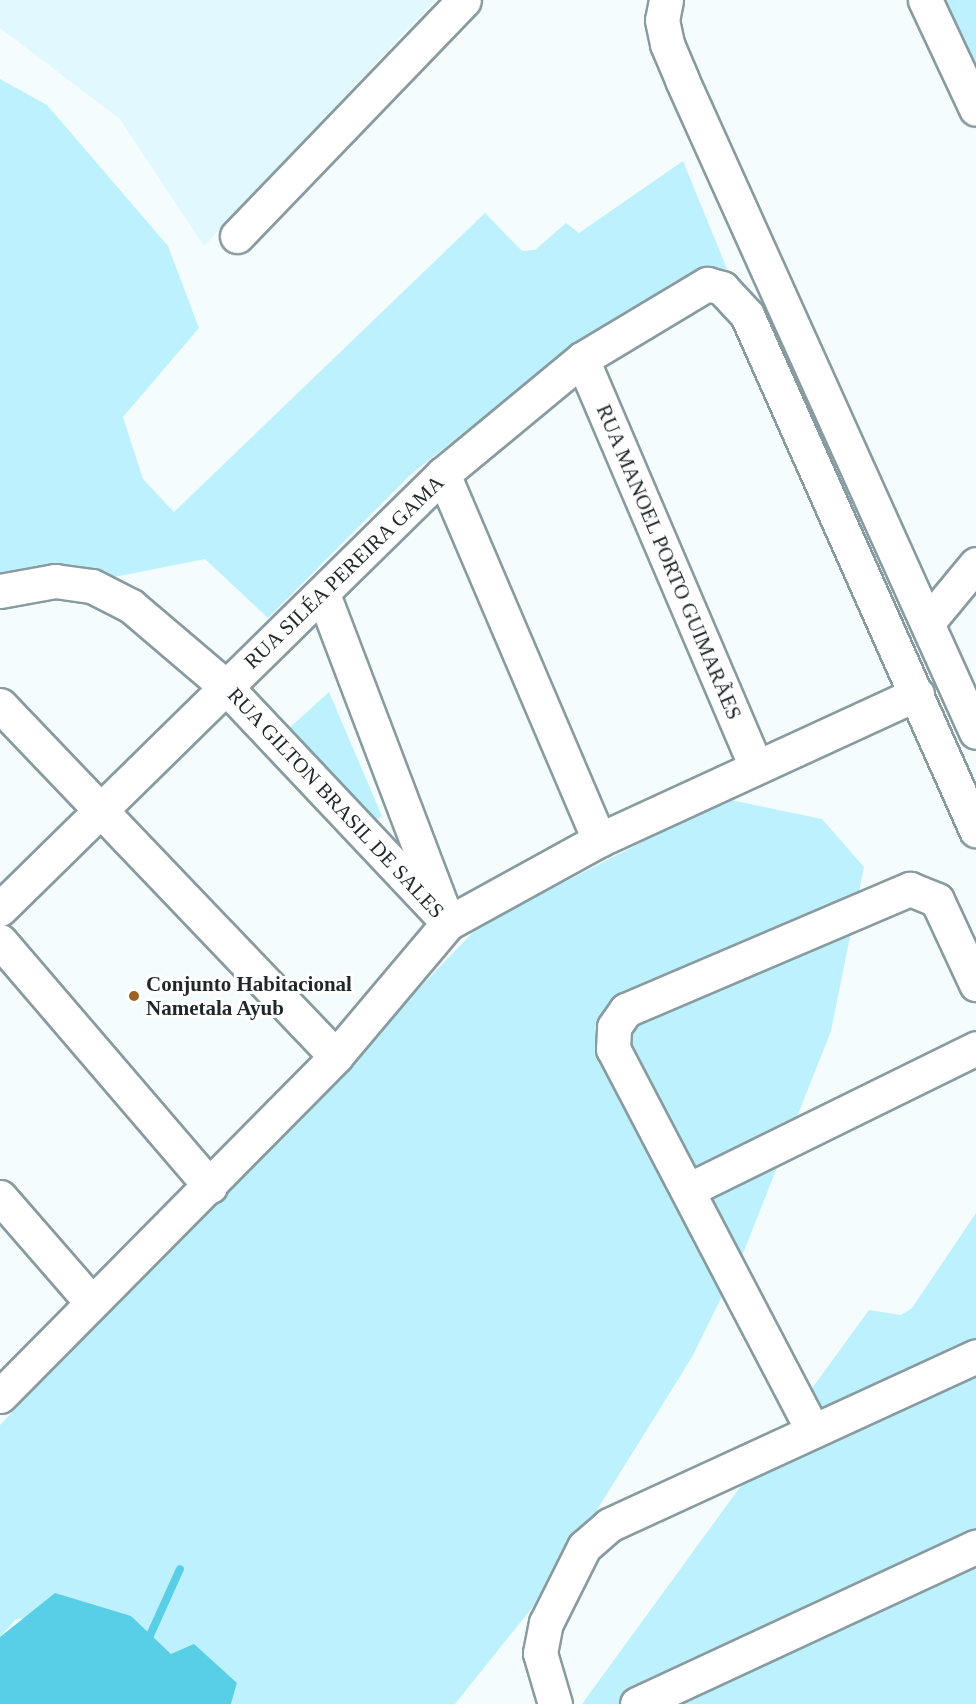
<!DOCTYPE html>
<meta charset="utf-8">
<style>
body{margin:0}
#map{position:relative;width:976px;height:1704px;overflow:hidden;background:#f4fcfe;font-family:Georgia,serif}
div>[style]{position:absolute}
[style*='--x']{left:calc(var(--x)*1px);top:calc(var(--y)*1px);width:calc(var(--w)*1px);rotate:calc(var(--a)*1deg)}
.built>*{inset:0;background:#e0f8fe}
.green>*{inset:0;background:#bdf1fe}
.water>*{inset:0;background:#59cee7}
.stream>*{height:8px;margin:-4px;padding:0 4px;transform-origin:4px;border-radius:4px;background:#59cee7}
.roads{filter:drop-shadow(2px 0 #889ba0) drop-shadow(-2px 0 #889ba0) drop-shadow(0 2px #889ba0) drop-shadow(0 -2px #889ba0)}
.minor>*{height:33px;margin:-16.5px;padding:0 16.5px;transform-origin:16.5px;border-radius:16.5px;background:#fff}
.major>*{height:33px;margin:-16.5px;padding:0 16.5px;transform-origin:16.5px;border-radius:16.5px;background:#fff}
.dots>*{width:16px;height:16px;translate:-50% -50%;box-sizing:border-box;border:3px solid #fff;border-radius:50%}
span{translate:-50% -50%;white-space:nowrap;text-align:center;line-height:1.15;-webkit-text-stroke:6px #fff;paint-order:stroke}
.street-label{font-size:21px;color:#1f2729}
.poi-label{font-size:21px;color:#1f2729;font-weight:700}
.left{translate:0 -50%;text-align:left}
</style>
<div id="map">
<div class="built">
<i style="clip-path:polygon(0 0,435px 0,204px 246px,120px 119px,0 28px)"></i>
</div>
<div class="green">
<i style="clip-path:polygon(924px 0,976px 0,976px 116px)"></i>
<i style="clip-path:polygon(0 79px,47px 105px,168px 246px,199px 328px,123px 417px,143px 479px,174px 512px,485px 213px,522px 251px,535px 250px,566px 223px,579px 233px,683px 161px,727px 269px,675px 281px,570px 350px,411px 474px,268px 618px,205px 559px,109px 578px,0 580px)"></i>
<i style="clip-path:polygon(329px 692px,382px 816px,368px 826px,285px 732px)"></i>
<i style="clip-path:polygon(726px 799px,822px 819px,864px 867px,831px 1031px,742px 1256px,692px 1357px,551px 1584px,455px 1704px,231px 1704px,237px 1683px,171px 1654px,131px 1616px,16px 1619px,0 1637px,0 1425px,479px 926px)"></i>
<i style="clip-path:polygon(976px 1213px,976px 1704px,582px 1704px,869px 1310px,901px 1315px,912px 1308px)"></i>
</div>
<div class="water">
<i style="clip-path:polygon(55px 1593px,131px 1616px,171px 1654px,194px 1644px,237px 1683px,231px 1704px,0 1704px,0 1637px)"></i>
</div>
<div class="stream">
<i style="--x:147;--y:1642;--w:80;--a:-65.7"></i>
</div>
<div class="roads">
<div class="minor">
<i style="--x:666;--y:0;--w:20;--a:101"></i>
<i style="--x:662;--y:20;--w:25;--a:78"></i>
<i style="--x:667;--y:44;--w:39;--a:67"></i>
<i style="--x:682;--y:80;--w:715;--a:65.73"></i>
<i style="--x:237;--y:236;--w:327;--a:-46.1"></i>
<i style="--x:582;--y:359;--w:443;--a:66.9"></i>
<i style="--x:443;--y:474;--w:398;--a:66.9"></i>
<i style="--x:0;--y:591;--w:56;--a:-10.3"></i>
<i style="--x:55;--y:581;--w:37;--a:8"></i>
<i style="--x:92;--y:586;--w:44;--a:27.1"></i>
<i style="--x:131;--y:606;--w:123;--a:40.4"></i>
<i style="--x:225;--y:686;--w:325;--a:46.7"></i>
<i style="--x:323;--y:594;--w:336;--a:69.2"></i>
<i style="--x:928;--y:622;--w:75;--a:-50.4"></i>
<i style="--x:0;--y:705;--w:486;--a:46.3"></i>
<i style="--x:0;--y:909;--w:621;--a:-44.48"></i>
<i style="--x:443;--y:474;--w:180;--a:-39.6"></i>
<i style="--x:582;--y:359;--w:146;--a:-31"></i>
<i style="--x:707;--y:284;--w:16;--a:15"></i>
<i style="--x:722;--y:288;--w:37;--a:47"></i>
<i style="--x:747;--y:315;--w:564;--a:66.03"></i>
<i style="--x:0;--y:941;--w:323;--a:49.4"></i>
<i style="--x:688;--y:1190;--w:321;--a:-26.2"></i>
<i style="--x:0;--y:1197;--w:140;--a:49"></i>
<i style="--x:0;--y:1396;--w:478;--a:-45.3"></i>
<i style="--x:336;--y:1056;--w:174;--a:-49.9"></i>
<i style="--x:448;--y:923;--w:172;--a:-28.8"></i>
<i style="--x:599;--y:840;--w:350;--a:-24.7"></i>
<i style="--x:813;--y:1431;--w:431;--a:-117.6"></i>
<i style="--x:613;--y:1049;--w:22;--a:-87"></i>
<i style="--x:614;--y:1027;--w:21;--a:-55"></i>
<i style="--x:626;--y:1010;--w:309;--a:-23.1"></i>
<i style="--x:910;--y:889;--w:29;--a:22"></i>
<i style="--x:937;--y:900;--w:93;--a:65.1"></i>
<i style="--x:555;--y:1704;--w:53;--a:-106.4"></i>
<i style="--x:540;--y:1653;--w:31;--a:-79"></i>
<i style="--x:546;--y:1623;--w:85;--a:-63.4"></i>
<i style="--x:584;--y:1547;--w:33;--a:-41"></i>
<i style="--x:609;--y:1525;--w:404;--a:-24.7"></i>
<i style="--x:637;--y:1704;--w:374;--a:-24.9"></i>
</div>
<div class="major">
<i style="--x:925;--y:0;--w:120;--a:64.9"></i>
</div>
</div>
<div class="dots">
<i style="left:134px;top:996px;background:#9e6323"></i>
</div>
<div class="street-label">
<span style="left:669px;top:562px;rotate:67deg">RUA MANOEL PORTO GUIMARÃES</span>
<span style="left:344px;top:572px;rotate:-44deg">RUA SILÉA PEREIRA GAMA</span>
<span style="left:336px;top:803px;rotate:47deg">RUA GILTON BRASIL DE SALES</span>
</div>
<div class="poi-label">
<span class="left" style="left:146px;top:996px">Conjunto Habitacional<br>Nametala Ayub</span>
</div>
</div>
